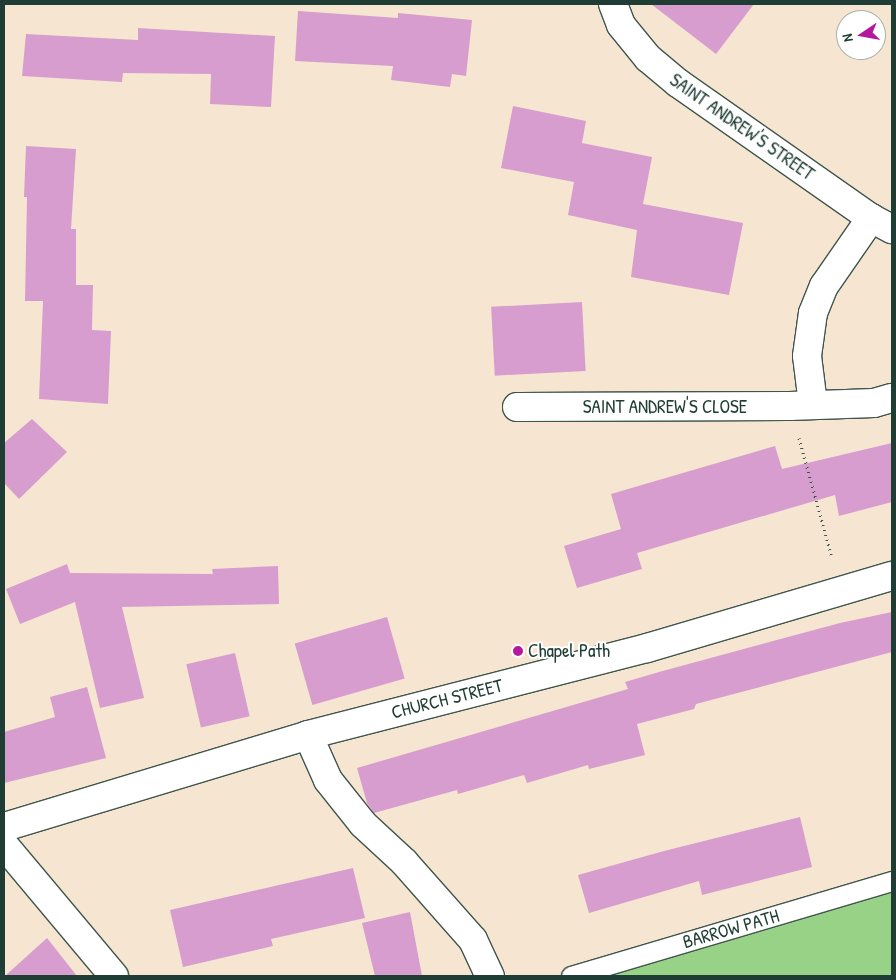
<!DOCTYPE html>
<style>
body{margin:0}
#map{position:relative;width:896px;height:980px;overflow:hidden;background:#f6e6d1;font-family:"Patrick Hand",sans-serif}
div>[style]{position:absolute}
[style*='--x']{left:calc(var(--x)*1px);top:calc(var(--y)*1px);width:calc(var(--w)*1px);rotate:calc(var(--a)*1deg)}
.green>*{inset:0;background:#97d286}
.building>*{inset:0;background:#d79dce;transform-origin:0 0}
.path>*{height:3px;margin-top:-1.5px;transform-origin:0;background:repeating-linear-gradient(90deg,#3f564c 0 1px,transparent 0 5px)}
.roads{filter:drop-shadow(1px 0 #3f564c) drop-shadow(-1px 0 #3f564c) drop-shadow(0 1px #3f564c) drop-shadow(0 -1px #3f564c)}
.service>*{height:19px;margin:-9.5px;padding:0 9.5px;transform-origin:9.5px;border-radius:9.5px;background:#fff}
.minor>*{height:28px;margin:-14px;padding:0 14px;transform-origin:14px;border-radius:14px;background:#fff}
.tertiary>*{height:28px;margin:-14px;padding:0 14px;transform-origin:14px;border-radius:14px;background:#fff}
.dots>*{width:14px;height:14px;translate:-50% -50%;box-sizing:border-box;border:2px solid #fff;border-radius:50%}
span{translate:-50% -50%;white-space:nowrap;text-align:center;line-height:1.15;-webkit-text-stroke:4px #fff;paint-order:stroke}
.street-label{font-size:19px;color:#1f3d34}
.poi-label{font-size:19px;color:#1f3d34}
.left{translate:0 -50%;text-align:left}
.frame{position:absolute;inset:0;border:5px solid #1f3d34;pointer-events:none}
.north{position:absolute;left:836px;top:10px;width:50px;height:50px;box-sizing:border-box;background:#fff;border:1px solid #a5b1ae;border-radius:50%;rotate:258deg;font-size:14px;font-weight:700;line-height:20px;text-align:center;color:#1f3d34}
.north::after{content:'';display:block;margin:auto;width:18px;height:22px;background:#b5179e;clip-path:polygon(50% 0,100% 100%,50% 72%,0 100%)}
</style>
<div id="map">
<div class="green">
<i style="clip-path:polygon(892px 890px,892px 976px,609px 976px,762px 927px,859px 902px)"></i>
</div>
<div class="building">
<i style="clip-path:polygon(651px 4px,754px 4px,716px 54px)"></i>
<i style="clip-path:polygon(298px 11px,398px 18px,398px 13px,472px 20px,466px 76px,452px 74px,450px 87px,391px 80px,393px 66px,295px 61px)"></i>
<i style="clip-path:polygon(138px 28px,275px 36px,271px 107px,210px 104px,211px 74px,123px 73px,122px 82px,22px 76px,26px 34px,138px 40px)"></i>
<i style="clip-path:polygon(513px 106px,586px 121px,582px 143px,652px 157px,643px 204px,743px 223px,729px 295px,631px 277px,637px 230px,568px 215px,574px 182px,501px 168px)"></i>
<i style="clip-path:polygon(26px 146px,76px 149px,71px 229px,76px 229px,76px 285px,93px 285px,92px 330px,111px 331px,108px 404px,39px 399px,43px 301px,25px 301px,27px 197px,24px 197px)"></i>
<i style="left:582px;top:302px;width:69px;height:91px;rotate:87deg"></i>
<i style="clip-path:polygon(32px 419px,67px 452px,19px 499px,4px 483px,4px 443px)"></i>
<i style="clip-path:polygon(892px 443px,892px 502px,839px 516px,835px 495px,637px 553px,642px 569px,577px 588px,564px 546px,621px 529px,611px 494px,775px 446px,782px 469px)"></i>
<i style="clip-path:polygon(67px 564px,70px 573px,213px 574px,212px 569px,278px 566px,279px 604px,122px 607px,144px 698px,100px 708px,75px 602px,20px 624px,6px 589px)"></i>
<i style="clip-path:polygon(892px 612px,892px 652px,696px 704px,694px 709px,637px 724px,645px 755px,589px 769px,588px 765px,527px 783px,524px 775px,458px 794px,457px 790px,374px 813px,367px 803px,357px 768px,628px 689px,625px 682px,659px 672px,840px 623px)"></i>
<i style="left:387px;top:617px;width:64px;height:96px;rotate:74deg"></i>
<i style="left:235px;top:653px;width:65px;height:50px;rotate:77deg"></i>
<i style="clip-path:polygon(87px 687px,106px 758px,4px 783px,4px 732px,55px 717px,50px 697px)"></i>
<i style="clip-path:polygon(800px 817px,812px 867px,702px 895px,699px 881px,589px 913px,578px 875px,664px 851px)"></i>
<i style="clip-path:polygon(353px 868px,365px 918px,271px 939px,273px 946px,183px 967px,170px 910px)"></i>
<i style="clip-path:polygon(410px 912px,422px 976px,375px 976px,362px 923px)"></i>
<i style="clip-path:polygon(47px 938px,77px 976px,5px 976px)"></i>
</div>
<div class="path">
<i style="--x:799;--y:438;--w:124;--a:74.6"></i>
</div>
<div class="roads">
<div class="service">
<i style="--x:571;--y:976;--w:335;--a:-16.5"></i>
</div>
<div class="minor">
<i style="--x:813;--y:404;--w:48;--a:-97.1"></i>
<i style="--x:807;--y:356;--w:43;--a:-82.1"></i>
<i style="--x:813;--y:313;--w:29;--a:-68"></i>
<i style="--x:824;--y:286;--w:83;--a:-55.3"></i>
<i style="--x:517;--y:407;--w:273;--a:-0.2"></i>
<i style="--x:790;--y:406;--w:84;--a:-2"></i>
<i style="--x:874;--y:403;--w:19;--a:-16"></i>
<i style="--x:308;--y:735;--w:49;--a:66"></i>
<i style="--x:328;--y:780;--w:56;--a:51.5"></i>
<i style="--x:363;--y:824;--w:56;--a:42.8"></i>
<i style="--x:404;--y:862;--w:104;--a:48.5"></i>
<i style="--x:473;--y:940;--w:40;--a:65"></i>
<i style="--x:4;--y:845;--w:171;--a:50"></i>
</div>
<div class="tertiary">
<i style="--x:613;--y:4;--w:22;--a:69"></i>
<i style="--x:621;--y:25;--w:43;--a:50.7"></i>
<i style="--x:648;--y:58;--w:39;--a:40"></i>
<i style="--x:678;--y:83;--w:236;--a:35"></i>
<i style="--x:871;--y:218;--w:24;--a:28"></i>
<i style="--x:4;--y:827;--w:318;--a:-16.8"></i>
<i style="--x:308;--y:735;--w:350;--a:-14.4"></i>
<i style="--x:647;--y:648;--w:255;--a:-16.4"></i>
</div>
</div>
<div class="dots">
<i style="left:518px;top:651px;background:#b5179e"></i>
</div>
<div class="street-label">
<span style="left:742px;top:127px;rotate:35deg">SAINT ANDREW'S STREET</span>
<span style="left:665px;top:407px">SAINT ANDREW'S CLOSE</span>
<span style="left:447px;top:699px;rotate:-14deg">CHURCH STREET</span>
<span style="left:731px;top:929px;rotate:-16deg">BARROW PATH</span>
</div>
<div class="poi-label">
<span class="left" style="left:528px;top:651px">Chapel Path</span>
</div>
<div class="frame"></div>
<div class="north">N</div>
</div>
